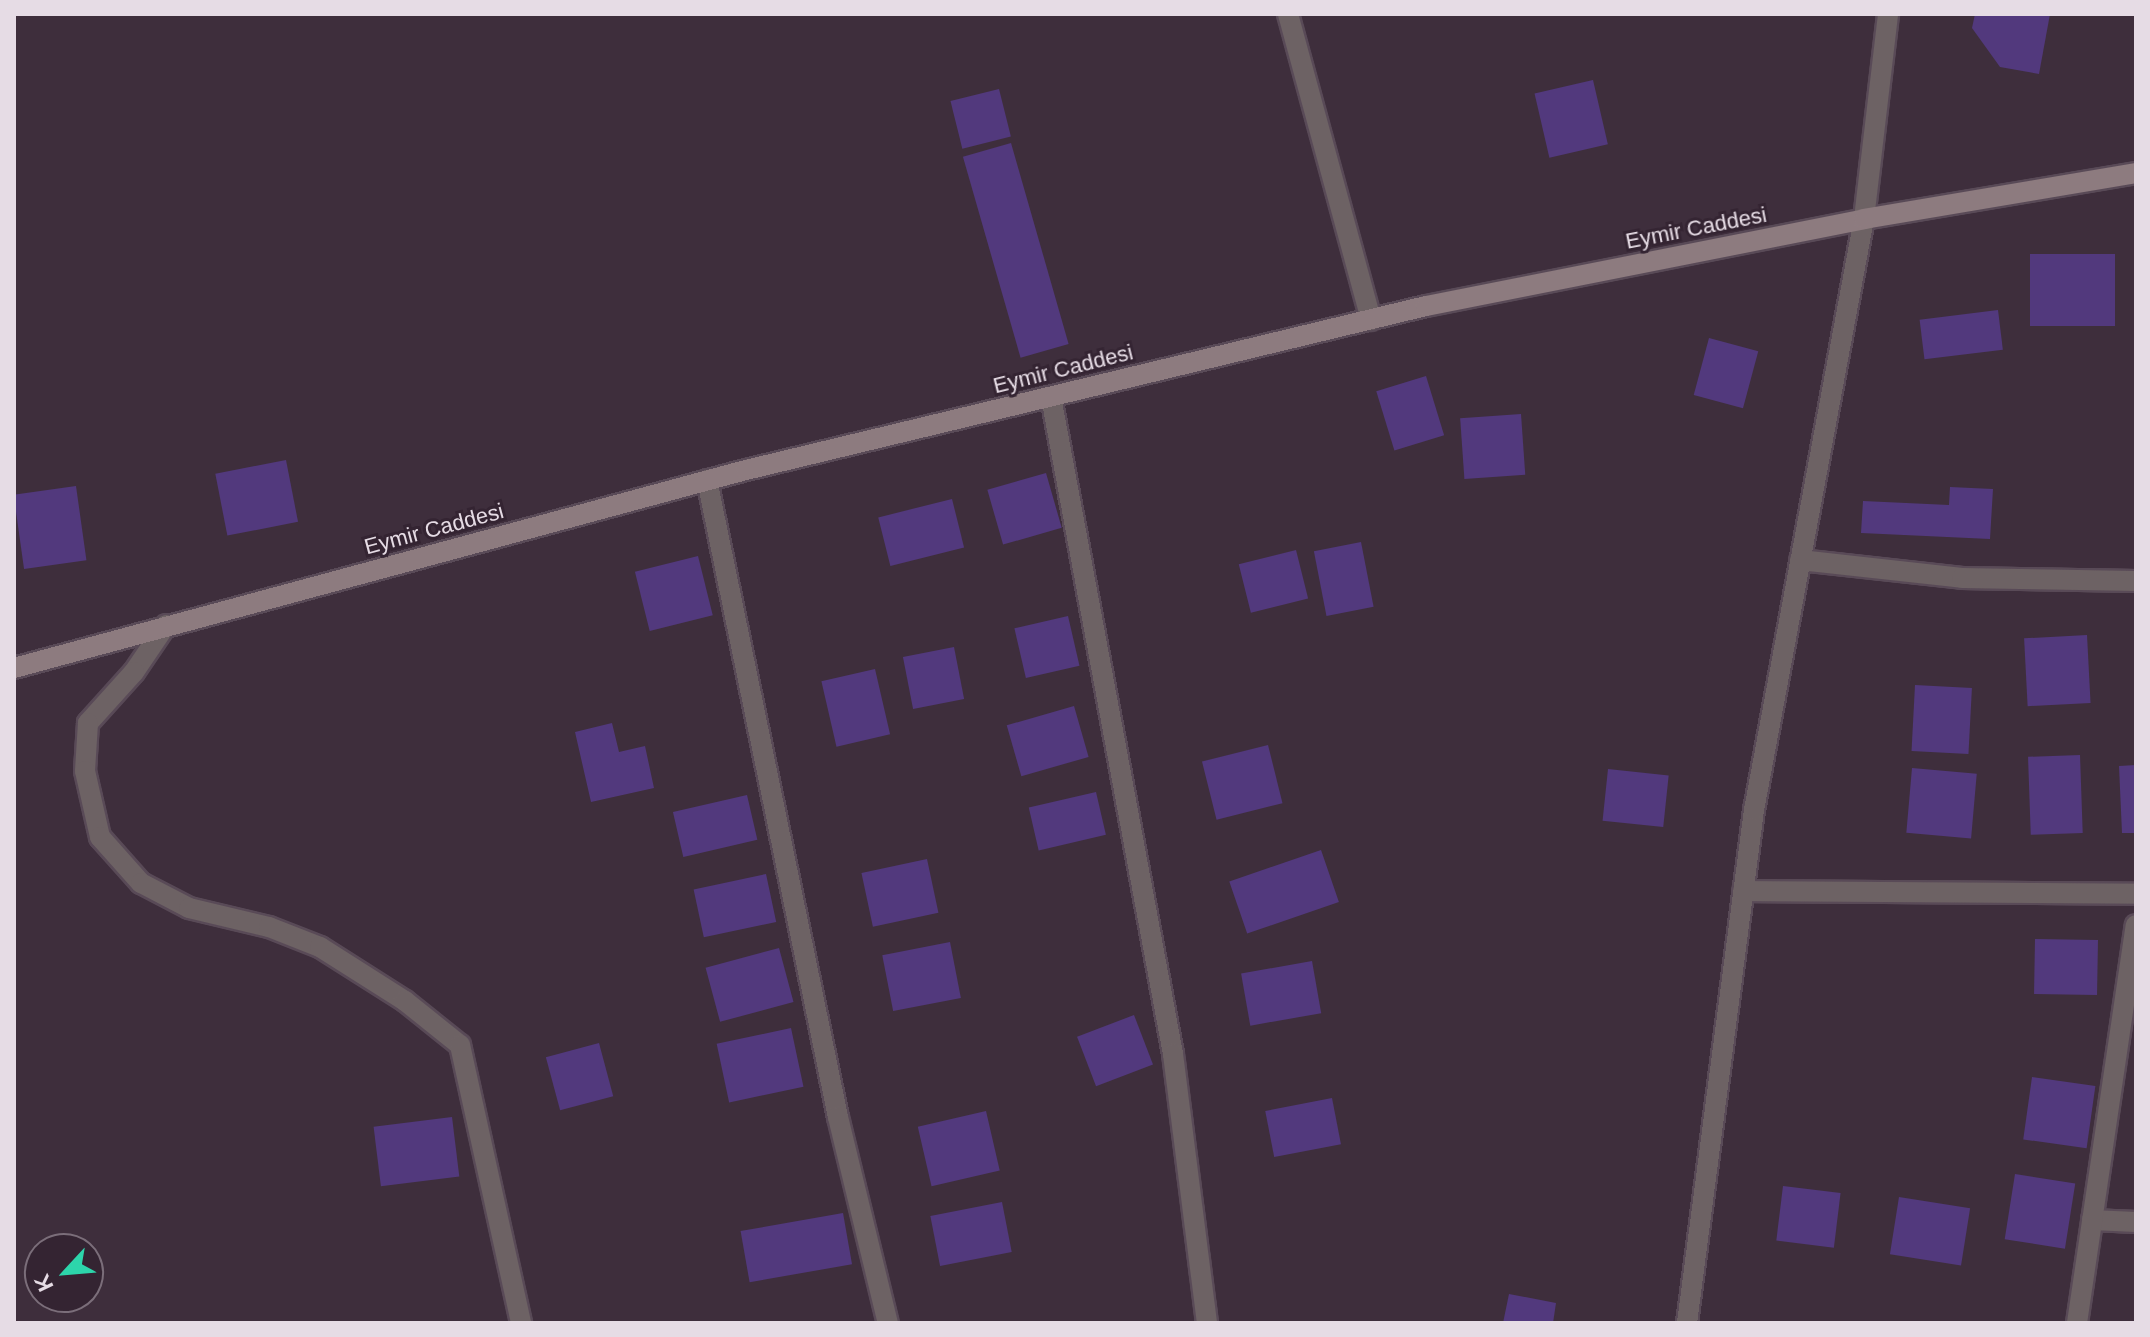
<!DOCTYPE html>
<style>
body{margin:0}
#map{position:relative;width:2150px;height:1337px;overflow:hidden;background:#3e2e3c;font-family:Arial,sans-serif}
div>[style]{position:absolute}
[style*='--x']{left:calc(var(--x)*1px);top:calc(var(--y)*1px);width:calc(var(--w)*1px);rotate:calc(var(--a)*1deg)}
.building>*{inset:0;background:#52397d;transform-origin:0 0}
.roads{filter:drop-shadow(2px 0 #594a57) drop-shadow(-2px 0 #594a57) drop-shadow(0 2px #594a57) drop-shadow(0 -2px #594a57)}
.street>*{height:20px;margin:-10px;padding:0 10px;transform-origin:10px;border-radius:10px;background:#6d6264}
.secondary>*{height:20px;margin:-10px;padding:0 10px;transform-origin:10px;border-radius:10px;background:#8d7b7f}
span{translate:-50% -50%;white-space:nowrap;text-align:center;line-height:1.15;-webkit-text-stroke:6px #342432;paint-order:stroke}
.street-label{font-size:22px;color:#e6dce5}
.frame{position:absolute;inset:0;border:16px solid #e6dce5;pointer-events:none}
.north{position:absolute;left:24px;top:1233px;width:80px;height:80px;box-sizing:border-box;background:#342432;border:2px solid #7b6e7a;border-radius:50%;rotate:244deg;font-size:22px;font-weight:700;line-height:32px;text-align:center;color:#e6dce5}
.north::after{content:'';display:block;margin:auto;width:28px;height:36px;background:#2dd5ab;clip-path:polygon(50% 0,100% 100%,50% 72%,0 100%)}
</style>
<div id="map">
<div class="building">
<i style="clip-path:polygon(1975px 14px,2050px 14px,2039px 74px,2000px 67px,1972px 28px)"></i>
<i style="left:1593px;top:80px;width:66px;height:60px;rotate:77deg"></i>
<i style="left:999px;top:89px;width:49px;height:50px;rotate:76deg"></i>
<i style="left:1011px;top:143px;width:209px;height:50px;rotate:74deg"></i>
<i style="left:2115px;top:254px;width:72px;height:85px;rotate:90deg"></i>
<i style="left:1998px;top:310px;width:40px;height:79px;rotate:83deg"></i>
<i style="left:1709px;top:338px;width:51px;height:59px;rotate:15deg"></i>
<i style="left:1426px;top:376px;width:62px;height:52px;rotate:73deg"></i>
<i style="left:1521px;top:414px;width:61px;height:61px;rotate:86deg"></i>
<i style="left:286px;top:460px;width:63px;height:72px;rotate:79deg"></i>
<i style="left:1046px;top:473px;width:57px;height:61px;rotate:74deg"></i>
<i style="left:76px;top:486px;width:75px;height:63px;rotate:82deg"></i>
<i style="clip-path:polygon(1950px 487px,1993px 489px,1990px 539px,1861px 533px,1863px 501px,1949px 505px)"></i>
<i style="left:952px;top:499px;width:50px;height:76px;rotate:76deg"></i>
<i style="left:1361px;top:542px;width:66px;height:48px;rotate:79deg"></i>
<i style="left:1296px;top:550px;width:50px;height:59px;rotate:76deg"></i>
<i style="left:698px;top:556px;width:61px;height:65px;rotate:76deg"></i>
<i style="left:1068px;top:616px;width:51px;height:55px;rotate:77deg"></i>
<i style="left:2087px;top:635px;width:68px;height:63px;rotate:87deg"></i>
<i style="left:954px;top:647px;width:53px;height:52px;rotate:79deg"></i>
<i style="left:875px;top:669px;width:67px;height:55px;rotate:77deg"></i>
<i style="left:1915px;top:685px;width:57px;height:66px;rotate:3deg"></i>
<i style="left:1074px;top:706px;width:53px;height:70px;rotate:74deg"></i>
<i style="clip-path:polygon(612px 723px,619px 752px,645px 746px,654px 788px,591px 802px,575px 732px)"></i>
<i style="left:1268px;top:745px;width:60px;height:68px;rotate:76deg"></i>
<i style="left:2080px;top:755px;width:78px;height:52px;rotate:88deg"></i>
<i style="clip-path:polygon(2136px 765px,2136px 833px,2122px 833px,2119px 766px)"></i>
<i style="left:1912px;top:768px;width:65px;height:65px;rotate:5deg"></i>
<i style="left:1608px;top:769px;width:61px;height:52px;rotate:6deg"></i>
<i style="left:1096px;top:792px;width:44px;height:69px;rotate:77deg"></i>
<i style="left:747px;top:795px;width:46px;height:76px;rotate:77deg"></i>
<i style="left:1321px;top:850px;width:55px;height:97px;rotate:71deg"></i>
<i style="left:927px;top:859px;width:55px;height:67px;rotate:78deg"></i>
<i style="left:766px;top:874px;width:49px;height:74px;rotate:78deg"></i>
<i style="left:2035px;top:939px;width:63px;height:55px;rotate:1deg"></i>
<i style="left:950px;top:942px;width:57px;height:69px;rotate:79deg"></i>
<i style="left:779px;top:948px;width:56px;height:76px;rotate:75deg"></i>
<i style="left:1312px;top:961px;width:53px;height:72px;rotate:80deg"></i>
<i style="left:1134px;top:1015px;width:53px;height:61px;rotate:69deg"></i>
<i style="left:791px;top:1028px;width:60px;height:76px;rotate:78deg"></i>
<i style="left:599px;top:1043px;width:55px;height:55px;rotate:75deg"></i>
<i style="left:2032px;top:1077px;width:64px;height:63px;rotate:8deg"></i>
<i style="left:1332px;top:1098px;width:47px;height:68px;rotate:79deg"></i>
<i style="left:986px;top:1111px;width:61px;height:70px;rotate:77deg"></i>
<i style="left:452px;top:1117px;width:60px;height:79px;rotate:83deg"></i>
<i style="left:2015px;top:1174px;width:61px;height:66px;rotate:9deg"></i>
<i style="left:1783px;top:1186px;width:58px;height:55px;rotate:7deg"></i>
<i style="left:1899px;top:1197px;width:72px;height:58px;rotate:9deg"></i>
<i style="left:1002px;top:1202px;width:51px;height:73px;rotate:79deg"></i>
<i style="left:843px;top:1213px;width:52px;height:104px;rotate:80deg"></i>
<i style="clip-path:polygon(1509px 1294px,1556px 1303px,1553px 1323px,1503px 1323px)"></i>
</div>
<div class="roads">
<div class="street">
<i style="--x:1288;--y:14;--w:317;--a:74.8"></i>
<i style="--x:1051;--y:397;--w:668;--a:79.48"></i>
<i style="--x:1173;--y:1054;--w:271;--a:82.8"></i>
<i style="--x:707;--y:480;--w:650;--a:78.38"></i>
<i style="--x:838;--y:1117;--w:212;--a:76.4"></i>
<i style="--x:1800;--y:560;--w:163;--a:6.3"></i>
<i style="--x:1962;--y:578;--w:174;--a:1"></i>
<i style="--x:166;--y:625;--w:57;--a:124.2"></i>
<i style="--x:134;--y:672;--w:69;--a:132"></i>
<i style="--x:88;--y:723;--w:48;--a:93.6"></i>
<i style="--x:85;--y:771;--w:68;--a:77.2"></i>
<i style="--x:100;--y:837;--w:62;--a:48.3"></i>
<i style="--x:141;--y:883;--w:54;--a:27.5"></i>
<i style="--x:189;--y:908;--w:82;--a:13.4"></i>
<i style="--x:269;--y:927;--w:55;--a:21.4"></i>
<i style="--x:320;--y:947;--w:101;--a:32.4"></i>
<i style="--x:405;--y:1001;--w:70;--a:38.7"></i>
<i style="--x:460;--y:1045;--w:285;--a:77.6"></i>
<i style="--x:1743;--y:891;--w:393;--a:0.4"></i>
<i style="--x:2092;--y:1220;--w:44;--a:2.6"></i>
<i style="--x:1687;--y:1323;--w:517;--a:-82.56"></i>
<i style="--x:1754;--y:810;--w:601;--a:-79.46"></i>
<i style="--x:1864;--y:219;--w:206;--a:-83.3"></i>
<i style="--x:2077;--y:1323;--w:402;--a:-81.6"></i>
</div>
<div class="secondary">
<i style="--x:14;--y:668;--w:758;--a:-15.14"></i>
<i style="--x:746;--y:470;--w:699;--a:-13.56"></i>
<i style="--x:1426;--y:306;--w:447;--a:-11.2"></i>
<i style="--x:1864;--y:219;--w:276;--a:-9.6"></i>
</div>
</div>
<div class="street-label">
<span style="left:1696px;top:228px;rotate:-11deg">Eymir Caddesi</span>
<span style="left:1063px;top:369px;rotate:-14deg">Eymir Caddesi</span>
<span style="left:434px;top:529px;rotate:-15deg">Eymir Caddesi</span>
</div>
<div class="frame"></div>
<div class="north">K</div>
</div>
